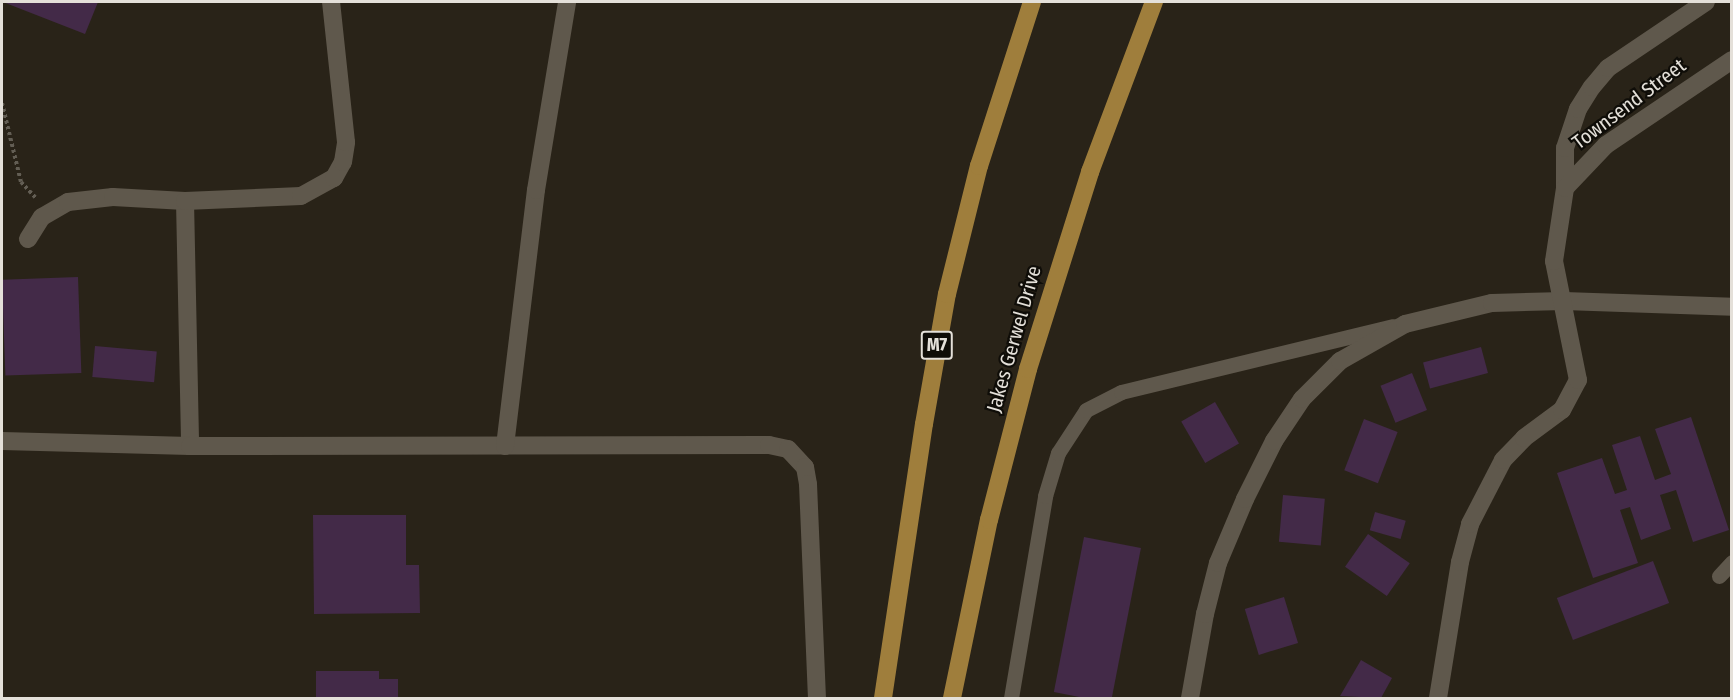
<!DOCTYPE html>
<style>
body{margin:0}
#map{position:relative;width:1733px;height:700px;overflow:hidden;background:#292318;font-family:"Fira Sans Condensed",sans-serif}
div>[style]{position:absolute}
[style*='--x']{left:calc(var(--x)*1px);top:calc(var(--y)*1px);width:calc(var(--w)*1px);rotate:calc(var(--a)*1deg)}
.building>*{inset:0;background:#432a48;transform-origin:0 0}
.path>*{height:4px;margin-top:-2px;transform-origin:0;background:repeating-linear-gradient(90deg,#635e54 0 3px,transparent 0 6px)}
.service>*{height:15px;margin:-7.5px;padding:0 7.5px;transform-origin:7.5px;border-radius:7.5px;background:#5f584c}
.minor>*{height:18px;margin:-9px;padding:0 9px;transform-origin:9px;border-radius:9px;background:#5f584c}
.trunk>*{height:18px;margin:-9px;padding:0 9px;transform-origin:9px;border-radius:9px;background:#9f7e3c}
span{translate:-50% -50%;white-space:nowrap;text-align:center;line-height:1.15;-webkit-text-stroke:4.5px #0f0d08;paint-order:stroke}
.shield-label span{padding:2px 4px;background:#0f0d08;border:2px solid;border-radius:4px;-webkit-text-stroke-width:0}
.shield-label{font-size:18px;color:#e4e0d9;font-weight:700}
.street-label{font-size:20px;color:#e4e0d9}
.frame{position:absolute;inset:0;border:3px solid #e4e0d9;pointer-events:none}
</style>
<div id="map">
<div class="building">
<i style="clip-path:polygon(3px 2px,98px 2px,85px 34px)"></i>
<i style="left:78px;top:277px;width:96px;height:76px;rotate:88deg"></i>
<i style="left:95px;top:346px;width:62px;height:31px;rotate:5deg"></i>
<i style="left:1481px;top:347px;width:27px;height:60px;rotate:75deg"></i>
<i style="left:1412px;top:373px;width:40px;height:34px;rotate:68deg"></i>
<i style="left:1215px;top:402px;width:48px;height:39px;rotate:60deg"></i>
<i style="clip-path:polygon(1691px 417px,1729px 530px,1693px 542px,1676px 490px,1660px 495px,1671px 529px,1641px 540px,1630px 507px,1620px 510px,1638px 563px,1593px 578px,1557px 473px,1602px 458px,1615px 494px,1627px 490px,1612px 445px,1640px 436px,1655px 480px,1671px 474px,1655px 429px)"></i>
<i style="left:1364px;top:419px;width:36px;height:55px;rotate:21deg"></i>
<i style="left:1283px;top:495px;width:42px;height:47px;rotate:5deg"></i>
<i style="left:1375px;top:512px;width:32px;height:19px;rotate:16deg"></i>
<i style="clip-path:polygon(313px 515px,406px 515px,406px 565px,419px 565px,420px 613px,314px 614px)"></i>
<i style="left:1368px;top:534px;width:51px;height:40px;rotate:35deg"></i>
<i style="left:1084px;top:537px;width:58px;height:158px;rotate:11deg"></i>
<i style="left:1653px;top:561px;width:45px;height:103px;rotate:69deg"></i>
<i style="left:1284px;top:597px;width:48px;height:41px;rotate:73deg"></i>
<i style="clip-path:polygon(1361px 660px,1392px 678px,1381px 698px,1340px 696px)"></i>
<i style="clip-path:polygon(316px 671px,379px 671px,379px 679px,398px 679px,398px 698px,316px 698px)"></i>
</div>
<div class="path">
<i style="--x:2;--y:103;--w:81;--a:76.5"></i>
<i style="--x:21;--y:182;--w:21;--a:47"></i>
</div>
<div class="service">
<i style="--x:1719;--y:576;--w:19;--a:-47"></i>
<i style="--x:1011;--y:698;--w:205;--a:-80.4"></i>
<i style="--x:1045;--y:496;--w:45;--a:-73.2"></i>
<i style="--x:1058;--y:453;--w:51;--a:-56.9"></i>
<i style="--x:1086;--y:410;--w:39;--a:-27"></i>
<i style="--x:1121;--y:392;--w:280;--a:-13.6"></i>
</div>
<div class="minor">
<i style="--x:1565;--y:188;--w:40;--a:-90"></i>
<i style="--x:1565;--y:148;--w:41;--a:-71.6"></i>
<i style="--x:1578;--y:109;--w:26;--a:-58"></i>
<i style="--x:1592;--y:87;--w:25;--a:-50"></i>
<i style="--x:1608;--y:68;--w:118;--a:-34"></i>
<i style="--x:185;--y:201;--w:245;--a:88.8"></i>
<i style="--x:28;--y:239;--w:26;--a:-58"></i>
<i style="--x:42;--y:217;--w:30;--a:-30"></i>
<i style="--x:68;--y:202;--w:45;--a:-6.3"></i>
<i style="--x:113;--y:197;--w:72;--a:3.2"></i>
<i style="--x:185;--y:201;--w:116;--a:-2.5"></i>
<i style="--x:301;--y:196;--w:38;--a:-29"></i>
<i style="--x:334;--y:178;--w:18;--a:-61"></i>
<i style="--x:343;--y:162;--w:20;--a:-81"></i>
<i style="--x:346;--y:142;--w:141;--a:-96.1"></i>
<i style="--x:2;--y:441;--w:188;--a:1.5"></i>
<i style="--x:190;--y:446;--w:579;--a:-0.1"></i>
<i style="--x:769;--y:445;--w:19;--a:12"></i>
<i style="--x:788;--y:449;--w:25;--a:47"></i>
<i style="--x:805;--y:467;--w:17;--a:80"></i>
<i style="--x:808;--y:484;--w:214;--a:87.6"></i>
<i style="--x:505;--y:446;--w:258;--a:-83.1"></i>
<i style="--x:536;--y:190;--w:191;--a:-80.6"></i>
<i style="--x:1190;--y:698;--w:85;--a:-79.9"></i>
<i style="--x:1205;--y:614;--w:53;--a:-75.7"></i>
<i style="--x:1218;--y:563;--w:69;--a:-67.1"></i>
<i style="--x:1245;--y:499;--w:65;--a:-63.4"></i>
<i style="--x:1274;--y:441;--w:50;--a:-56.3"></i>
<i style="--x:1302;--y:399;--w:54;--a:-45"></i>
<i style="--x:1340;--y:361;--w:75;--a:-29.6"></i>
<i style="--x:1405;--y:324;--w:89;--a:-13.6"></i>
<i style="--x:1492;--y:303;--w:72;--a:-1.6"></i>
<i style="--x:1564;--y:301;--w:168;--a:2"></i>
<i style="--x:1438;--y:698;--w:138;--a:-80.8"></i>
<i style="--x:1460;--y:562;--w:39;--a:-75"></i>
<i style="--x:1470;--y:524;--w:72;--a:-62.7"></i>
<i style="--x:1503;--y:460;--w:30;--a:-46"></i>
<i style="--x:1524;--y:438;--w:47;--a:-36.4"></i>
<i style="--x:1562;--y:410;--w:34;--a:-62"></i>
<i style="--x:1578;--y:380;--w:121;--a:-101.4"></i>
<i style="--x:1554;--y:261;--w:74;--a:-81.4"></i>
<i style="--x:1565;--y:188;--w:59;--a:-46.4"></i>
<i style="--x:1606;--y:145;--w:152;--a:-34"></i>
</div>
<div class="trunk">
<i style="--x:883;--y:698;--w:277;--a:-81.5"></i>
<i style="--x:924;--y:424;--w:132;--a:-80"></i>
<i style="--x:947;--y:294;--w:132;--a:-76"></i>
<i style="--x:979;--y:166;--w:172;--a:-72.1"></i>
<i style="--x:952;--y:698;--w:182;--a:-78.3"></i>
<i style="--x:989;--y:520;--w:156;--a:-75.5"></i>
<i style="--x:1028;--y:369;--w:207;--a:-72.5"></i>
<i style="--x:1090;--y:172;--w:182;--a:-69.4"></i>
</div>
<div class="shield-label">
<span style="left:937px;top:345px">M7</span>
</div>
<div class="street-label">
<span style="left:1629px;top:104px;rotate:-37deg">Townsend Street</span>
<span style="left:1014px;top:339px;rotate:-74deg">Jakes Gerwel Drive</span>
</div>
<div class="frame"></div>
</div>
